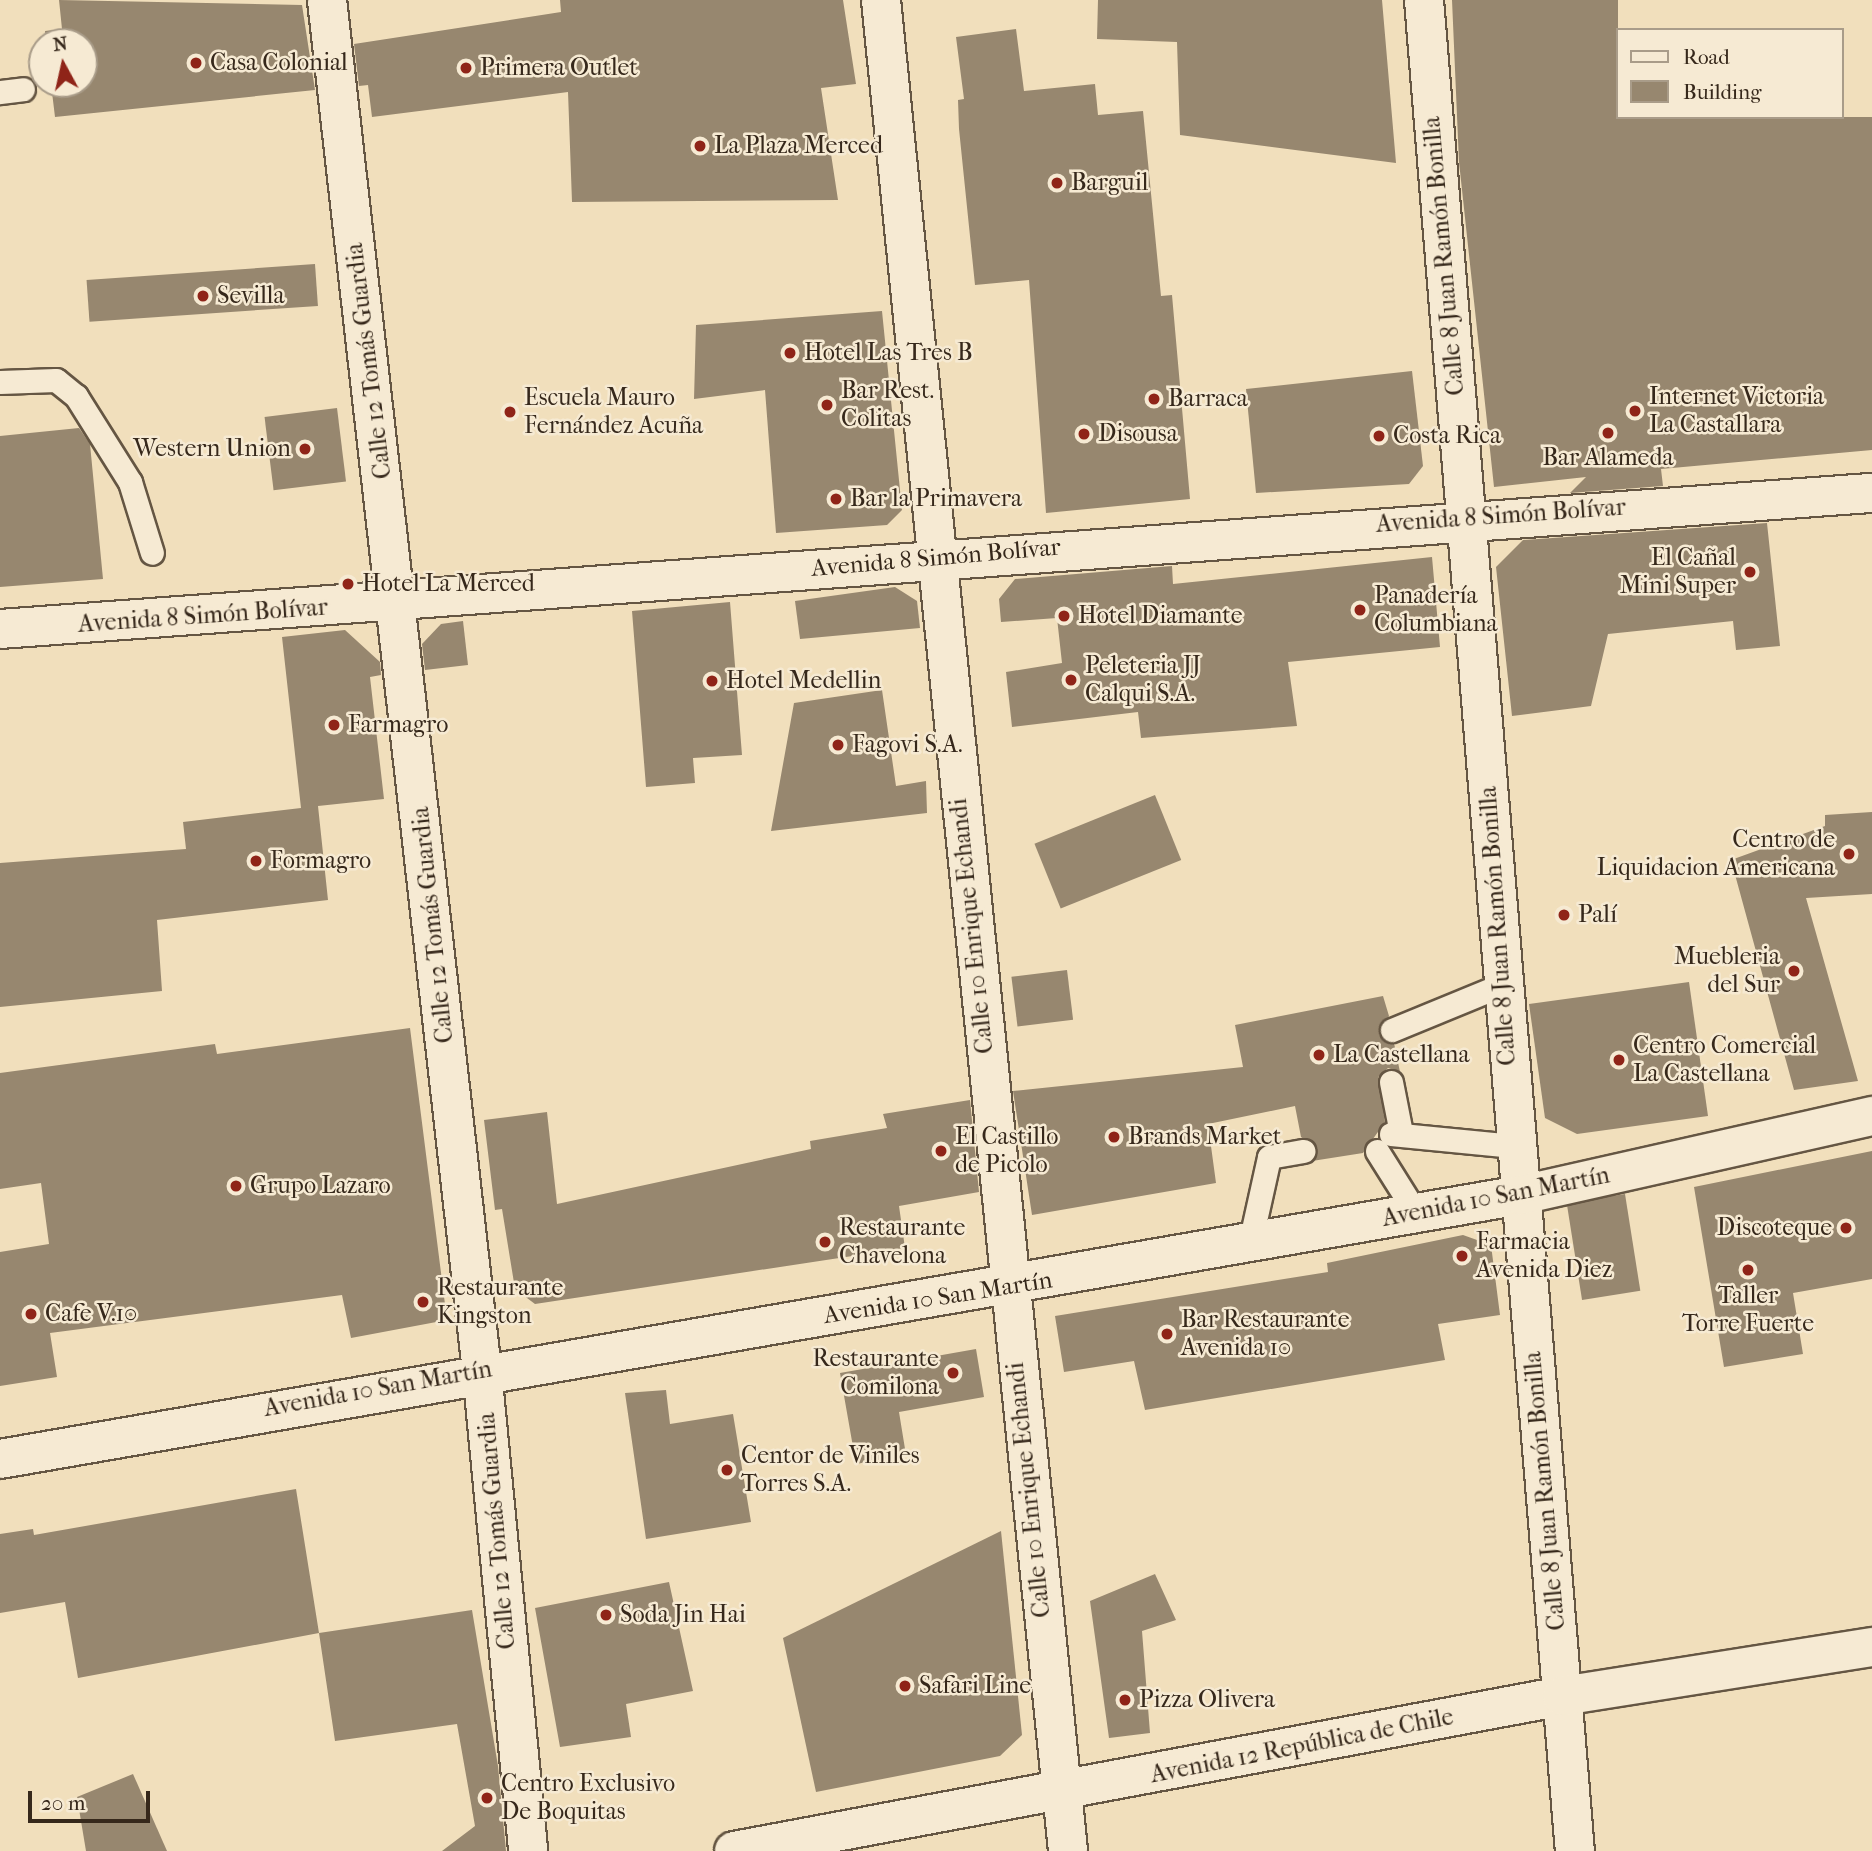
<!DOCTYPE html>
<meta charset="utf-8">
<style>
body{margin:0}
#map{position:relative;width:1872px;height:1851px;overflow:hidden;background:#f1dfbc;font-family:"IM FELL French Canon",serif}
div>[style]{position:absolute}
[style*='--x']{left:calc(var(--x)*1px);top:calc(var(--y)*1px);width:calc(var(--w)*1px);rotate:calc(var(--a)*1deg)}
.building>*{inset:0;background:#97876f;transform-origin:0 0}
.roads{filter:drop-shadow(2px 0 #655643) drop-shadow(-2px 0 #655643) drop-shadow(0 2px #655643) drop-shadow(0 -2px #655643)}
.service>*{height:23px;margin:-11.5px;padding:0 11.5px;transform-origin:11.5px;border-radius:11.5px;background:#f6ead3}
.minor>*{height:38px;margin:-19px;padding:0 19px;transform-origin:19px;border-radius:19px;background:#f6ead3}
.tertiary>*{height:38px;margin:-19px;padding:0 19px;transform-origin:19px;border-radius:19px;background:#f6ead3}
.dots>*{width:19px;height:19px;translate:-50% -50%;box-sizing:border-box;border:4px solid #f6ead3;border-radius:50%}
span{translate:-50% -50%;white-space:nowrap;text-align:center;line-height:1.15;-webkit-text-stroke:5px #f6ead3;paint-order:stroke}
.poi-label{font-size:24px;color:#36281b}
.left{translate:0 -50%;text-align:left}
.right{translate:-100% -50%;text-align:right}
.street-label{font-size:24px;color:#36281b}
.legend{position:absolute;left:1616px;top:28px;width:228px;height:91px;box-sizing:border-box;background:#f6ead3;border:2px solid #a99c89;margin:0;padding:9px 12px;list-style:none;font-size:21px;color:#36281b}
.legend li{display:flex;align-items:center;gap:14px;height:35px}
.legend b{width:35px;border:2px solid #a99c89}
.north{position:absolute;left:28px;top:28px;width:70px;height:70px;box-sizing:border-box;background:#f6ead3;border:2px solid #a99c89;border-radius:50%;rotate:352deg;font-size:19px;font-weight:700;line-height:28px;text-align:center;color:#36281b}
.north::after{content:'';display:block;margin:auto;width:24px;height:32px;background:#8f2418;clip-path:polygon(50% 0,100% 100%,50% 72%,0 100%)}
.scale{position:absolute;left:28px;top:1791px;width:122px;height:32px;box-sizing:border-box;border:4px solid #36281b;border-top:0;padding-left:9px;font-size:21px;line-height:24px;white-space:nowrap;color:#36281b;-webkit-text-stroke:5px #f6ead3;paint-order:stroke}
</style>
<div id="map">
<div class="building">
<i style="clip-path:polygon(59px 0,302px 5px,315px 90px,55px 117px,51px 84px,84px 84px,84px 42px,46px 42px,45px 31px,62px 29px)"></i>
<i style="clip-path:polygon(560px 0,843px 0,856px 84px,821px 88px,838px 200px,572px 202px,568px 92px,372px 117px,368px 85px,359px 86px,354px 44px,561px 12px)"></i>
<i style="clip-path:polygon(1098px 0,1382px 0,1396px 163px,1180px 135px,1177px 42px,1097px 39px)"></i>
<i style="clip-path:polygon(1452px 0,1618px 0,1618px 117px,1872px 117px,1872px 450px,1661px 469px,1663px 486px,1570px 493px,1586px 477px,1494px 487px,1459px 162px)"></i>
<i style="clip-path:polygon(1016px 29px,1024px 91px,1095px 84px,1098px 115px,1143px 111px,1161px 296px,1172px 295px,1190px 499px,1046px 513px,1029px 280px,975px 285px,959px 129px,958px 100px,964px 99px,956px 37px)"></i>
<i style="left:315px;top:264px;width:42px;height:229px;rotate:86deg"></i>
<i style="clip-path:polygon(882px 311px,902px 510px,887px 525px,776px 533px,765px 390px,694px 399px,696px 325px)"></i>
<i style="clip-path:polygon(1412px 371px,1423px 466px,1409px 484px,1256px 493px,1246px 389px)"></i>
<i style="left:337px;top:408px;width:74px;height:73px;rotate:83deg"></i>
<i style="clip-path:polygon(79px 428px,90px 444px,103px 579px,0 587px,0 436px)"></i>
<i style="clip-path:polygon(1767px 523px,1780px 646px,1736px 650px,1733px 621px,1608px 634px,1591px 706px,1512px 716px,1496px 567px,1523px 540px)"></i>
<i style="clip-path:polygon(1432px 557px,1440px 647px,1288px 662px,1297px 726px,1141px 738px,1138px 712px,1012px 727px,1006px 672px,1062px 663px,1057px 618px,1001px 622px,999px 599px,1015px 579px,1172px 566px,1173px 584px)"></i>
<i style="clip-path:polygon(895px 587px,917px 601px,920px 628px,800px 639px,795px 601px)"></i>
<i style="clip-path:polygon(730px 602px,742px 755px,693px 758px,695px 783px,646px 787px,632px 611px)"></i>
<i style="clip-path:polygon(463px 621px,468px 665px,425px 670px,422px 644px,441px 624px)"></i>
<i style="clip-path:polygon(345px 630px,380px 662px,381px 675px,370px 677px,384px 799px,318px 806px,328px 900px,157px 920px,162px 991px,0 1007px,0 863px,186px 849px,183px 822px,301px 808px,282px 637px)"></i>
<i style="clip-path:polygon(882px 690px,896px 786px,926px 781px,927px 813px,771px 831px,794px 703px)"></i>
<i style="left:1155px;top:795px;width:70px;height:130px;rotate:68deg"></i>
<i style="clip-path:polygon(1872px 812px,1872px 894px,1806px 898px,1858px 1081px,1794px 1090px,1731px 860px,1825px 826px,1825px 815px)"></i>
<i style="left:1067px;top:970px;width:50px;height:56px;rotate:83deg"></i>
<i style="clip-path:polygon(1689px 982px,1708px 1116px,1577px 1134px,1545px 1118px,1529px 1004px)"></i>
<i style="clip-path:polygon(1383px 996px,1389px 1016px,1379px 1035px,1394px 1043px,1400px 1072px,1388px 1068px,1378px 1077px,1385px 1122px,1363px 1153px,1312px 1161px,1317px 1148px,1301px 1137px,1295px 1106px,1208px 1124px,1216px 1183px,1032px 1215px,1013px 1091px,1243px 1067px,1235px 1025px)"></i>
<i style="clip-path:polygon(410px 1028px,447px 1320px,351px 1338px,342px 1295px,50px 1333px,57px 1377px,0 1386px,0 1252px,49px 1244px,41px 1183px,0 1189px,0 1073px,215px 1044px,217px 1054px)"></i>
<i style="clip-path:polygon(970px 1100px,979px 1192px,899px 1206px,905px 1248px,535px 1304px,515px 1289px,502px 1209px,495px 1210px,484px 1120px,547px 1112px,557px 1204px,811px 1149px,810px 1141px,887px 1128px,883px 1114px)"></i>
<i style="clip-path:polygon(1872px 1151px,1872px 1279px,1793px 1293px,1803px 1354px,1724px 1367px,1694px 1187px)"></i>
<i style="left:1625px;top:1194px;width:98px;height:59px;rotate:81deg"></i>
<i style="clip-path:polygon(1463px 1235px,1491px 1245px,1500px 1315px,1438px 1324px,1445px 1360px,1145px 1410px,1134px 1361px,1064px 1372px,1055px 1316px,1328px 1272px,1327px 1263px)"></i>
<i style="clip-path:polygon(976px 1349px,984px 1397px,899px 1412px,906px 1455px,856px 1464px,840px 1373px)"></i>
<i style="clip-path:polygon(666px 1390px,670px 1424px,733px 1414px,751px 1522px,646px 1539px,625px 1393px)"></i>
<i style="clip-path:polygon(296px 1489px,319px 1633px,78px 1678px,65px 1602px,0 1613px,0 1534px,33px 1529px,34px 1535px)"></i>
<i style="clip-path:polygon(1001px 1531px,1022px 1735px,1000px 1756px,816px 1792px,783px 1638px)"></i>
<i style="clip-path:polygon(1155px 1574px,1176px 1620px,1142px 1631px,1150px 1733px,1109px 1738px,1090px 1601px)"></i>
<i style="clip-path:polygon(669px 1582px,693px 1691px,626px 1704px,631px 1737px,560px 1747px,535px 1608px)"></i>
<i style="clip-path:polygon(472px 1610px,498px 1766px,506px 1851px,442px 1851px,475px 1826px,457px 1724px,335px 1741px,319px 1633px)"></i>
<i style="clip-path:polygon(133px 1774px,167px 1851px,86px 1851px,77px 1797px)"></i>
</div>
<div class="roads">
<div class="service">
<i style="--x:0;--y:92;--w:23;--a:-7"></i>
<i style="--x:0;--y:382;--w:56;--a:-2"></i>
<i style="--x:56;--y:380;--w:26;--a:39"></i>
<i style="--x:76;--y:396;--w:102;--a:57.9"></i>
<i style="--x:130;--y:482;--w:74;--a:72.8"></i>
<i style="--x:1392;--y:1030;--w:121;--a:-22.3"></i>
<i style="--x:1391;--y:1082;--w:52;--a:78.9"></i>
<i style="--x:1391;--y:1134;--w:123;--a:5.6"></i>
<i style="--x:1377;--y:1151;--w:73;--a:57.8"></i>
<i style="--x:1250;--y:1243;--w:88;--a:-77.5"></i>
<i style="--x:1269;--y:1157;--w:35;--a:-10"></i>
</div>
<div class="minor">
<i style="--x:1424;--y:0;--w:1857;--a:85.34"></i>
<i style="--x:734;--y:1851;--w:842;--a:-10.6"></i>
<i style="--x:1562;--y:1696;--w:314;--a:-9"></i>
</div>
<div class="tertiary">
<i style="--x:327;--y:0;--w:1380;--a:83.55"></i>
<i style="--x:482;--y:1371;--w:482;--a:84.5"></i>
<i style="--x:881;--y:0;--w:1860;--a:84.23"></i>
<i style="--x:0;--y:629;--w:1877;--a:-4.16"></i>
<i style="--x:0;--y:1459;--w:1544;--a:-9.85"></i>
<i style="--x:1521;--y:1195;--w:360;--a:-12.7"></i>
</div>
</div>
<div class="dots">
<i style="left:196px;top:63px;background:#8f2418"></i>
<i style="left:466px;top:68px;background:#8f2418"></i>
<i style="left:700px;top:146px;background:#8f2418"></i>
<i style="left:1057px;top:183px;background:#8f2418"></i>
<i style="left:203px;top:296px;background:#8f2418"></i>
<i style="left:790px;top:353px;background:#8f2418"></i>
<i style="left:1154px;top:399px;background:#8f2418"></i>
<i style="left:827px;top:405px;background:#8f2418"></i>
<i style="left:1635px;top:411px;background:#8f2418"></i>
<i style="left:510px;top:412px;background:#8f2418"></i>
<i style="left:1608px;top:433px;background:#8f2418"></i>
<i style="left:1084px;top:434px;background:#8f2418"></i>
<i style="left:1379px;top:436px;background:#8f2418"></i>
<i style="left:305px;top:449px;background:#8f2418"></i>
<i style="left:836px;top:499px;background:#8f2418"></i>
<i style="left:1750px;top:572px;background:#8f2418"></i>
<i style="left:348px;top:584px;background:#8f2418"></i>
<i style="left:1360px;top:610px;background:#8f2418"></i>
<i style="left:1064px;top:616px;background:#8f2418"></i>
<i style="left:1071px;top:680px;background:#8f2418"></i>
<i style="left:712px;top:681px;background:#8f2418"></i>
<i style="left:334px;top:725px;background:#8f2418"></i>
<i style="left:838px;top:745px;background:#8f2418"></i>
<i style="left:1849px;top:854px;background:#8f2418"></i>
<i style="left:256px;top:861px;background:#8f2418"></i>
<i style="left:1564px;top:915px;background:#8f2418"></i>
<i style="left:1794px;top:971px;background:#8f2418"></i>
<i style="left:1319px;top:1055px;background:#8f2418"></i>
<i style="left:1619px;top:1060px;background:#8f2418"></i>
<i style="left:1114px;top:1137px;background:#8f2418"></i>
<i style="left:941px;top:1151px;background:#8f2418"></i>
<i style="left:236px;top:1186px;background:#8f2418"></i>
<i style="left:1846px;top:1228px;background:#8f2418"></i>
<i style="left:825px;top:1242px;background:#8f2418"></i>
<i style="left:1462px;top:1256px;background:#8f2418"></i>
<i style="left:1748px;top:1270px;background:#8f2418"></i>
<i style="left:423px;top:1302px;background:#8f2418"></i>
<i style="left:31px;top:1314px;background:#8f2418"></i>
<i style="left:1167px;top:1334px;background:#8f2418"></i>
<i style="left:953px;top:1373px;background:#8f2418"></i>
<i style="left:727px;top:1470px;background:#8f2418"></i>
<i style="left:606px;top:1615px;background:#8f2418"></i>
<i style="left:905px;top:1686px;background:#8f2418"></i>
<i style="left:1125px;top:1700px;background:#8f2418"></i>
<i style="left:487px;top:1798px;background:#8f2418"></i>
</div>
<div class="poi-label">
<span class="left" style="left:210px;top:63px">Casa Colonial</span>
<span class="left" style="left:480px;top:68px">Primera Outlet</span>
<span class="left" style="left:714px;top:146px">La Plaza Merced</span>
<span class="left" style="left:1071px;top:183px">Barguil</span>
<span class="left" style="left:217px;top:296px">Sevilla</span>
<span class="left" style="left:804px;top:353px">Hotel Las Tres B</span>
<span class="left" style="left:841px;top:405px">Bar Rest.<br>Colitas</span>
<span class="left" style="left:1649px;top:411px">Internet Victoria<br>La Castallara</span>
<span class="left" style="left:524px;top:412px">Escuela Mauro<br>Fernández Acuña</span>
<span class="left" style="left:1168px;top:399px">Barraca</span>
<span class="left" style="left:1098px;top:434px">Disousa</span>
<span class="left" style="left:1393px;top:436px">Costa Rica</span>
<span class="right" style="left:291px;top:449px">Western Union</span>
<span style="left:1608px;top:458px">Bar Alameda</span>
<span class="left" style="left:850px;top:499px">Bar la Primavera</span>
<span class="right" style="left:1736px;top:572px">El Cañal<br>Mini Super</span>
<span class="left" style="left:362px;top:584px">Hotel La Merced</span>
<span class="left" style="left:1374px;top:610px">Panadería<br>Columbiana</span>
<span class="left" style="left:1078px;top:616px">Hotel Diamante</span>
<span class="left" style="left:1085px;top:680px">Peleteria JJ<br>Calqui S.A.</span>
<span class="left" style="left:726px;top:681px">Hotel Medellin</span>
<span class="left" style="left:348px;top:725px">Farmagro</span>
<span class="left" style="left:852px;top:745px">Fagovi S.A.</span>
<span class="right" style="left:1835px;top:854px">Centro de<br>Liquidacion Americana</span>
<span class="left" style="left:270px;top:861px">Formagro</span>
<span class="left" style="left:1578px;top:915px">Palí</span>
<span class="right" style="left:1780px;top:971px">Muebleria<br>del Sur</span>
<span class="left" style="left:1633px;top:1060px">Centro Comercial<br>La Castellana</span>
<span class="left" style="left:1333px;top:1055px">La Castellana</span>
<span class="left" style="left:955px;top:1151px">El Castillo<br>de Picolo</span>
<span class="left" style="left:1128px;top:1137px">Brands Market</span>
<span class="left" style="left:250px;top:1186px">Grupo Lazaro</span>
<span class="left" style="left:839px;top:1242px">Restaurante<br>Chavelona</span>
<span class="right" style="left:1832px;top:1228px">Discoteque</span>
<span class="left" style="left:1476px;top:1256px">Farmacia<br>Avenida Diez</span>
<span class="left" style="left:437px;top:1302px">Restaurante<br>Kingston</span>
<span style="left:1748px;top:1310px">Taller<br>Torre Fuerte</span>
<span class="left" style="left:45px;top:1314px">Cafe V.10</span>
<span class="left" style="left:1181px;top:1334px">Bar Restaurante<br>Avenida 10</span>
<span class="right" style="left:939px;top:1373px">Restaurante<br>Comilona</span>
<span class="left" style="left:741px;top:1470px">Centor de Viniles<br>Torres S.A.</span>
<span class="left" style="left:620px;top:1615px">Soda Jin Hai</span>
<span class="left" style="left:919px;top:1686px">Safari Line</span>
<span class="left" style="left:1139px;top:1700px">Pizza Olivera</span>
<span class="left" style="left:501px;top:1798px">Centro Exclusivo<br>De Boquitas</span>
</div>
<div class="street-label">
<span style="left:1444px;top:256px;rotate:-95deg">Calle 8 Juan Ramón Bonilla</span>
<span style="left:369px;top:361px;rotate:-97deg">Calle 12 Tomás Guardia</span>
<span style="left:1501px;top:516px;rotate:-4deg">Avenida 8 Simón Bolívar</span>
<span style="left:936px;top:558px;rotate:-5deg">Avenida 8 Simón Bolívar</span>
<span style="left:203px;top:616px;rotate:-4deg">Avenida 8 Simón Bolívar</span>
<span style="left:433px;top:925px;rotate:-96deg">Calle 12 Tomás Guardia</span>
<span style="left:972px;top:926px;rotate:-96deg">Calle 10 Enrique Echandi</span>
<span style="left:1498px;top:926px;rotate:-94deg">Calle 8 Juan Ramón Bonilla</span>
<span style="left:1496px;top:1197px;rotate:-11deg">Avenida 10 San Martín</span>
<span style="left:938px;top:1298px;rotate:-9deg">Avenida 10 San Martín</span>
<span style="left:378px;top:1389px;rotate:-10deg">Avenida 10 San Martín</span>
<span style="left:1029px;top:1490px;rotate:-96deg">Calle 10 Enrique Echandi</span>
<span style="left:1545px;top:1491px;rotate:-95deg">Calle 8 Juan Ramón Bonilla</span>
<span style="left:497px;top:1531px;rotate:-95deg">Calle 12 Tomás Guardia</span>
<span style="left:1302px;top:1746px;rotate:-11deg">Avenida 12 República de Chile</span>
</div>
<ul class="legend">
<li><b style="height:9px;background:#f6ead3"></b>Road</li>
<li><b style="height:19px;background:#97876f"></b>Building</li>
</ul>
<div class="north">N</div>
<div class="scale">20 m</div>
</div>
